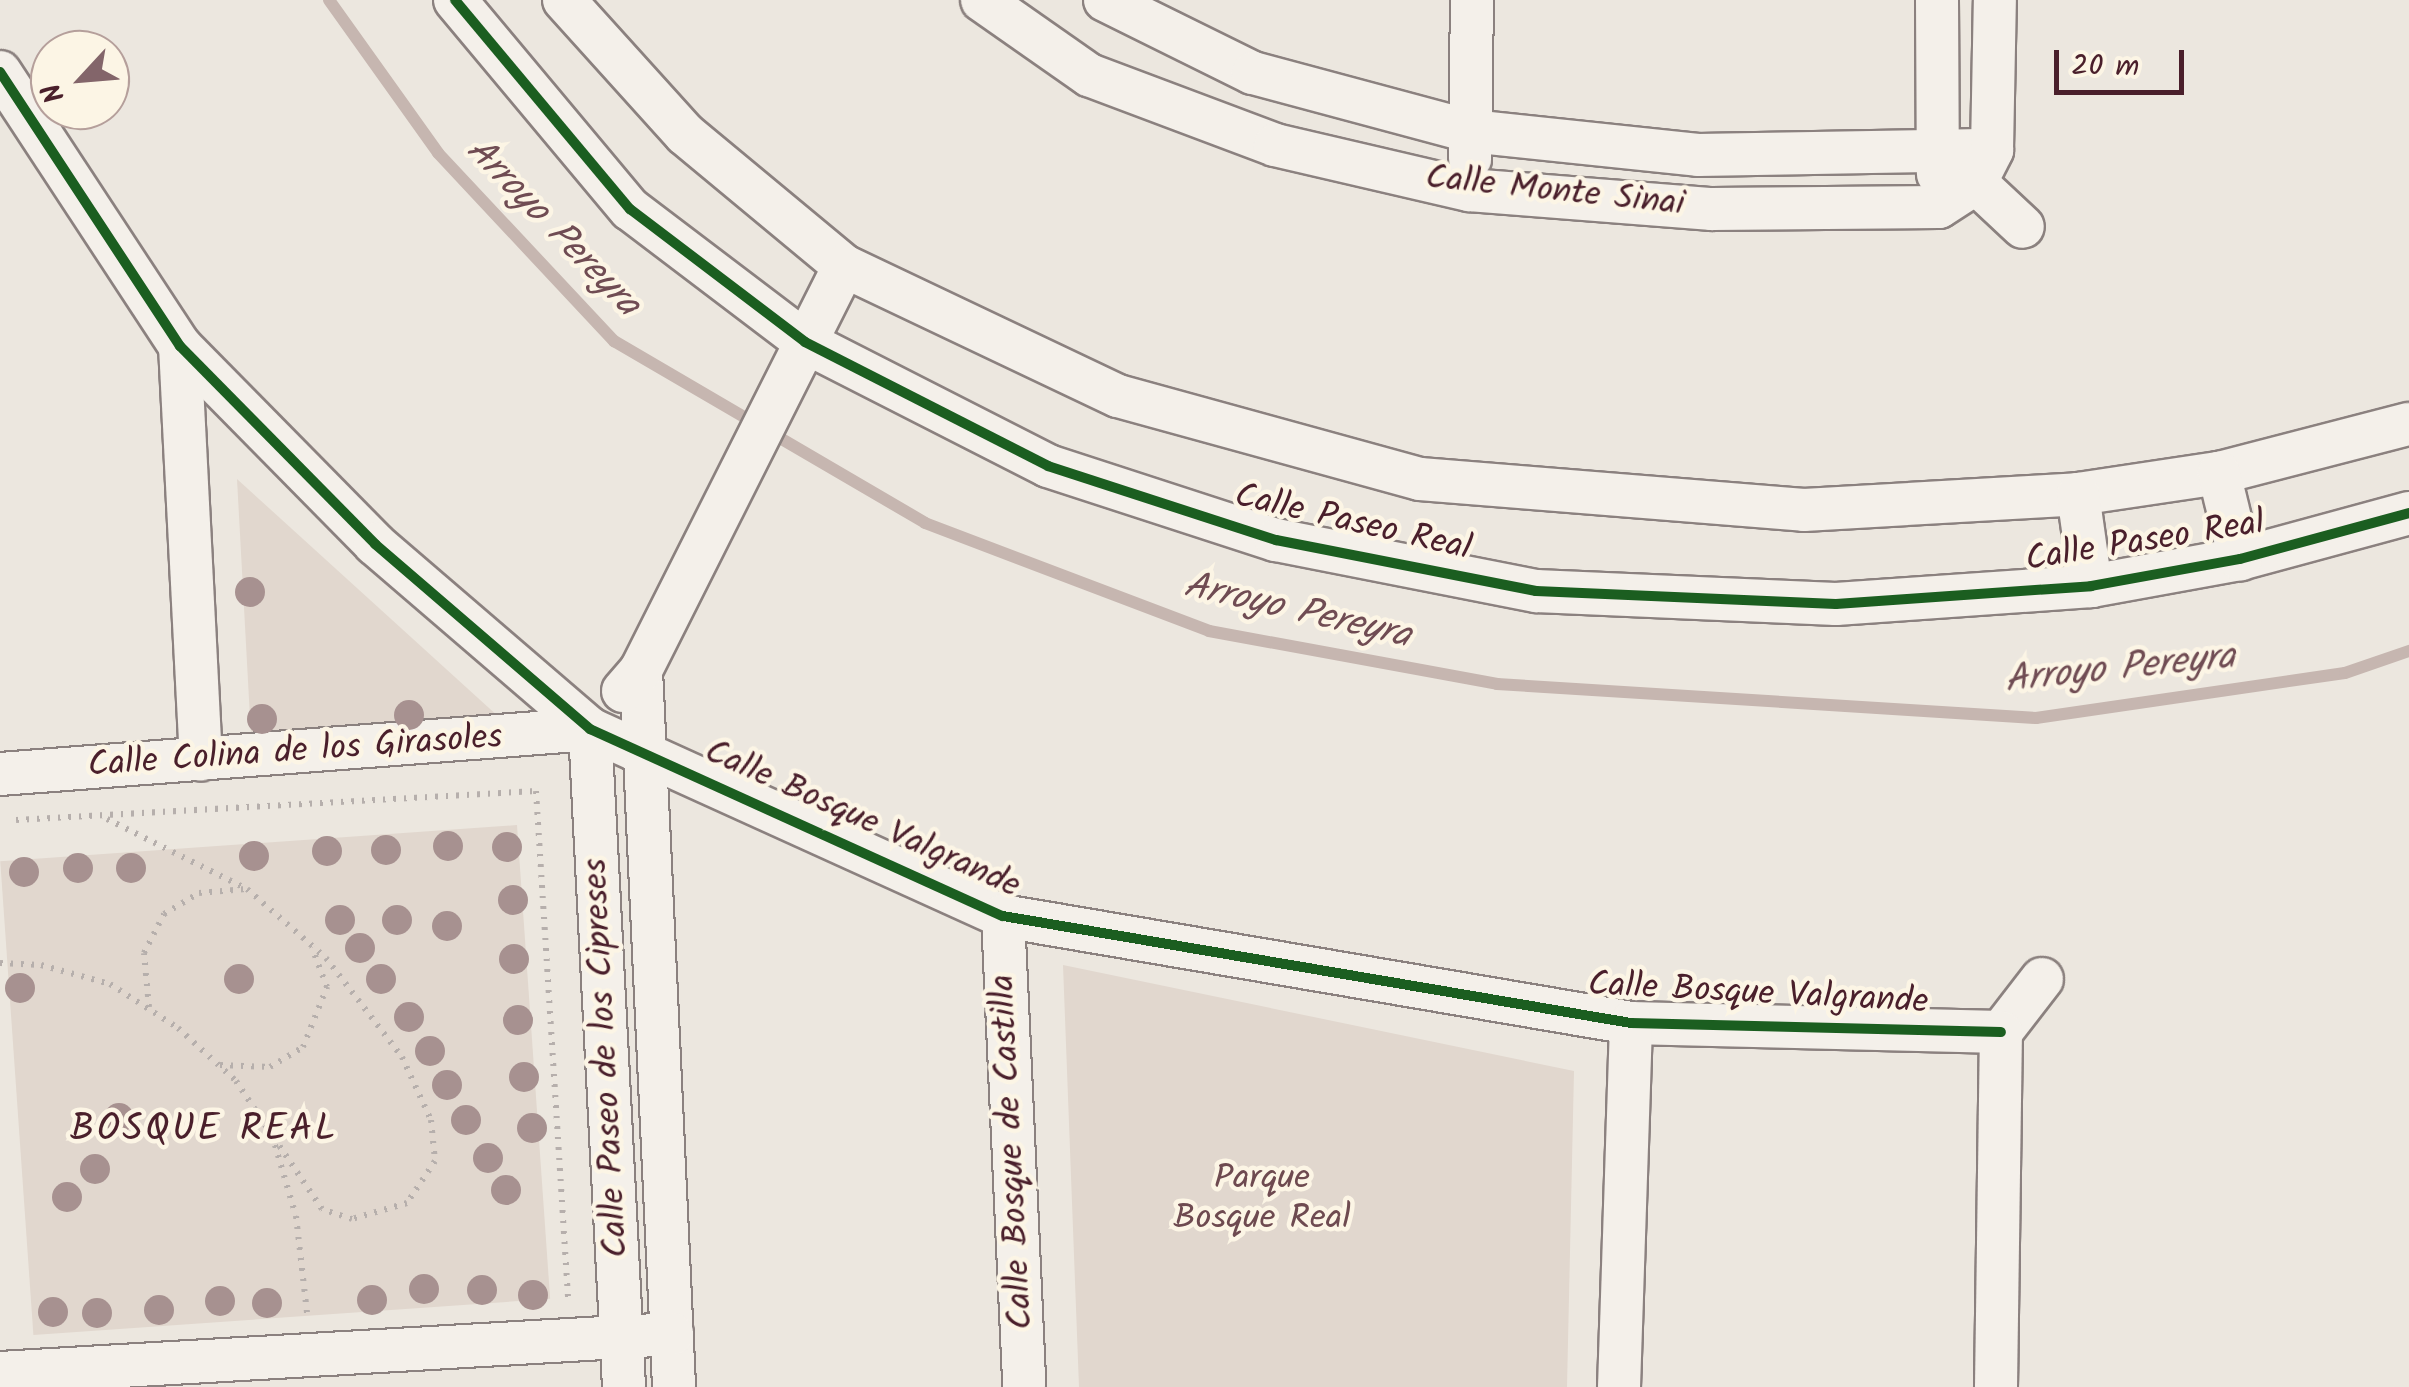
<!DOCTYPE html>
<style>
body{margin:0}
#map{position:relative;width:2409px;height:1387px;overflow:hidden;background:#ece7df;font-family:Kalam,sans-serif}
div>[style]{position:absolute}
[style*='--x']{left:calc(var(--x)*1px);top:calc(var(--y)*1px);width:calc(var(--w)*1px);rotate:calc(var(--a)*1deg)}
.green>*{inset:0;background:#e1d7ce;transform-origin:0 0}
.stream>*{height:12px;margin:-6px;padding:0 6px;transform-origin:6px;border-radius:6px;background:#c6b6b0}
.path>*{height:6px;margin-top:-3px;transform-origin:0;background:repeating-linear-gradient(90deg,#b6afac 0 2.5px,transparent 0 10.5px)}
.roads{filter:drop-shadow(2px 0 #8b817f) drop-shadow(-2px 0 #8b817f) drop-shadow(0 2px #8b817f) drop-shadow(0 -2px #8b817f)}
.minor>*{height:42px;margin:-21px;padding:0 21px;transform-origin:21px;border-radius:21px;background:#f4f0ea}
.cycleway>*{height:10px;margin:-5px;padding:0 5px;transform-origin:5px;border-radius:5px;background:#1b5e20}
.trees>*{width:30px;height:30px;margin:-15px;border-radius:50%;background:#a79190}
span{translate:-50% -50%;white-space:nowrap;text-align:center;line-height:1.15;-webkit-text-stroke:9px #fcf5e5;paint-order:stroke}
.street-label{font-size:35px;color:#4a1f2b}
.park-label{font-size:35px;color:#6e4a50}
.water-label{font-size:38px;color:#704c53;font-style:italic}
.neighbourhood-label{font-size:38px;color:#4a1f2b;letter-spacing:2.5px}
.north{position:absolute;left:30px;top:30px;width:100px;height:100px;box-sizing:border-box;background:#fcf5e5;border:2px solid #b59f9b;border-radius:50%;rotate:244deg;font-size:28px;font-weight:700;line-height:40px;text-align:center;color:#4a1f2b}
.north::after{content:'';display:block;margin:auto;width:35px;height:45px;background:#83656a;clip-path:polygon(50% 0,100% 100%,50% 72%,0 100%)}
.scale{position:absolute;left:2054px;top:50px;width:130px;height:45px;box-sizing:border-box;border:5px solid #4a1f2b;border-top:0;padding-left:12px;font-size:30px;line-height:35px;white-space:nowrap;color:#4a1f2b;-webkit-text-stroke:8px #fcf5e5;paint-order:stroke}
</style>
<div id="map">
<div class="green">
<i style="clip-path:polygon(237px 479px,500px 718px,251px 736px)"></i>
<i style="left:517px;top:825px;width:475px;height:518px;rotate:86deg"></i>
<i style="clip-path:polygon(1063px 965px,1574px 1071px,1567px 1387px,1079px 1387px)"></i>
</div>
<div class="stream">
<i style="--x:329;--y:0;--w:188;--a:54.5"></i>
<i style="--x:438;--y:153;--w:258;--a:46.9"></i>
<i style="--x:614;--y:341;--w:360;--a:30.3"></i>
<i style="--x:925;--y:523;--w:304;--a:20.8"></i>
<i style="--x:1209;--y:631;--w:293;--a:10.4"></i>
<i style="--x:1497;--y:684;--w:540;--a:3.61"></i>
<i style="--x:2036;--y:718;--w:312;--a:-8.3"></i>
<i style="--x:2345;--y:673;--w:68;--a:-19"></i>
</div>
<div class="path">
<i style="--x:107;--y:819;--w:157;--a:26.6"></i>
<i style="--x:247;--y:889;--w:105;--a:41.1"></i>
<i style="--x:326;--y:958;--w:125;--a:52.5"></i>
<i style="--x:402;--y:1057;--w:69;--a:65.3"></i>
<i style="--x:431;--y:1120;--w:41;--a:84.4"></i>
<i style="--x:435;--y:1161;--w:50;--a:123.7"></i>
<i style="--x:407;--y:1203;--w:57;--a:163.8"></i>
<i style="--x:352;--y:1219;--w:32;--a:-162"></i>
<i style="--x:322;--y:1209;--w:89;--a:-124"></i>
<i style="--x:16;--y:820;--w:521;--a:-3.19"></i>
<i style="--x:536;--y:791;--w:507;--a:86.38"></i>
<i style="--x:0;--y:963;--w:41;--a:2.8"></i>
<i style="--x:41;--y:965;--w:72;--a:15.4"></i>
<i style="--x:110;--y:984;--w:81;--a:32.9"></i>
<i style="--x:178;--y:1028;--w:79;--a:42.4"></i>
<i style="--x:236;--y:1081;--w:65;--a:56.3"></i>
<i style="--x:272;--y:1135;--w:84;--a:73.5"></i>
<i style="--x:296;--y:1216;--w:98;--a:83.5"></i>
<i style="--x:149;--y:1007;--w:54;--a:-95.3"></i>
<i style="--x:144;--y:953;--w:44;--a:-62.9"></i>
<i style="--x:164;--y:914;--w:41;--a:-31"></i>
<i style="--x:199;--y:893;--w:47;--a:-4.9"></i>
<i style="--x:220;--y:1065;--w:50;--a:2.3"></i>
<i style="--x:270;--y:1067;--w:39;--a:-31"></i>
<i style="--x:303;--y:1047;--w:65;--a:-68.2"></i>
<i style="--x:327;--y:987;--w:42;--a:-111"></i>
</div>
<div class="roads">
<div class="minor">
<i style="--x:455;--y:0;--w:273;--a:50.1"></i>
<i style="--x:630;--y:209;--w:220;--a:37.2"></i>
<i style="--x:805;--y:342;--w:273;--a:27"></i>
<i style="--x:1048;--y:466;--w:240;--a:18"></i>
<i style="--x:1276;--y:540;--w:265;--a:11.1"></i>
<i style="--x:1536;--y:591;--w:300;--a:2.5"></i>
<i style="--x:1836;--y:604;--w:256;--a:-4"></i>
<i style="--x:2091;--y:586;--w:151;--a:-10.3"></i>
<i style="--x:2240;--y:559;--w:175;--a:-15.2"></i>
<i style="--x:564;--y:0;--w:181;--a:47.9"></i>
<i style="--x:685;--y:134;--w:207;--a:39.7"></i>
<i style="--x:844;--y:266;--w:303;--a:25.4"></i>
<i style="--x:1118;--y:396;--w:313;--a:15.4"></i>
<i style="--x:1420;--y:479;--w:385;--a:4.6"></i>
<i style="--x:1804;--y:510;--w:274;--a:-3.3"></i>
<i style="--x:2078;--y:494;--w:143;--a:-8.5"></i>
<i style="--x:2219;--y:473;--w:196;--a:-14.5"></i>
<i style="--x:982;--y:0;--w:131;--a:35"></i>
<i style="--x:1089;--y:75;--w:199;--a:20.6"></i>
<i style="--x:1275;--y:145;--w:199;--a:13.1"></i>
<i style="--x:1469;--y:190;--w:244;--a:4.5"></i>
<i style="--x:1712;--y:209;--w:227;--a:-0.5"></i>
<i style="--x:1939;--y:207;--w:44;--a:-33"></i>
<i style="--x:1105;--y:0;--w:165;--a:26.3"></i>
<i style="--x:1253;--y:73;--w:225;--a:15"></i>
<i style="--x:1470;--y:131;--w:229;--a:6"></i>
<i style="--x:1698;--y:155;--w:294;--a:-1"></i>
<i style="--x:1937;--y:0;--w:174;--a:89.7"></i>
<i style="--x:0;--y:72;--w:328;--a:56.7"></i>
<i style="--x:180;--y:346;--w:278;--a:45.4"></i>
<i style="--x:375;--y:544;--w:284;--a:40.7"></i>
<i style="--x:590;--y:729;--w:453;--a:24.4"></i>
<i style="--x:1003;--y:916;--w:637;--a:9.67"></i>
<i style="--x:1631;--y:1023;--w:370;--a:1.4"></i>
<i style="--x:1470;--y:159;--w:159;--a:-89.3"></i>
<i style="--x:1980;--y:174;--w:27;--a:-63"></i>
<i style="--x:1992;--y:150;--w:150;--a:-88.9"></i>
<i style="--x:1976;--y:183;--w:64;--a:43.1"></i>
<i style="--x:180;--y:346;--w:414;--a:87.1"></i>
<i style="--x:2219;--y:473;--w:89;--a:76.3"></i>
<i style="--x:2078;--y:494;--w:93;--a:82"></i>
<i style="--x:641;--y:670;--w:718;--a:87.36"></i>
<i style="--x:623;--y:691;--w:28;--a:-49"></i>
<i style="--x:641;--y:670;--w:452;--a:-63.3"></i>
<i style="--x:590;--y:729;--w:659;--a:87.04"></i>
<i style="--x:0;--y:774;--w:592;--a:-4.36"></i>
<i style="--x:1003;--y:916;--w:471;--a:87.4"></i>
<i style="--x:2001;--y:1032;--w:67;--a:-52.3"></i>
<i style="--x:0;--y:1373;--w:673;--a:-3.32"></i>
<i style="--x:1619;--y:1387;--w:364;--a:-88.1"></i>
<i style="--x:1996;--y:1387;--w:355;--a:-89.2"></i>
</div>
</div>
<div class="cycleway">
<i style="--x:455;--y:0;--w:273;--a:50.1"></i>
<i style="--x:630;--y:209;--w:220;--a:37.2"></i>
<i style="--x:805;--y:342;--w:273;--a:27"></i>
<i style="--x:1048;--y:466;--w:240;--a:18"></i>
<i style="--x:1276;--y:540;--w:265;--a:11.1"></i>
<i style="--x:1536;--y:591;--w:300;--a:2.5"></i>
<i style="--x:1836;--y:604;--w:256;--a:-4"></i>
<i style="--x:2091;--y:586;--w:151;--a:-10.3"></i>
<i style="--x:2240;--y:559;--w:175;--a:-15.2"></i>
<i style="--x:0;--y:72;--w:328;--a:56.7"></i>
<i style="--x:180;--y:346;--w:278;--a:45.4"></i>
<i style="--x:375;--y:544;--w:284;--a:40.7"></i>
<i style="--x:590;--y:729;--w:453;--a:24.4"></i>
<i style="--x:1003;--y:916;--w:637;--a:9.67"></i>
<i style="--x:1631;--y:1023;--w:370;--a:1.4"></i>
</div>
<div class="trees">
<i style="left:250px;top:592px"></i>
<i style="left:409px;top:715px"></i>
<i style="left:262px;top:719px"></i>
<i style="left:448px;top:846px"></i>
<i style="left:507px;top:847px"></i>
<i style="left:386px;top:850px"></i>
<i style="left:327px;top:851px"></i>
<i style="left:254px;top:856px"></i>
<i style="left:78px;top:868px"></i>
<i style="left:131px;top:868px"></i>
<i style="left:24px;top:872px"></i>
<i style="left:513px;top:900px"></i>
<i style="left:340px;top:920px"></i>
<i style="left:397px;top:920px"></i>
<i style="left:447px;top:926px"></i>
<i style="left:360px;top:948px"></i>
<i style="left:514px;top:959px"></i>
<i style="left:239px;top:979px"></i>
<i style="left:381px;top:979px"></i>
<i style="left:20px;top:988px"></i>
<i style="left:409px;top:1017px"></i>
<i style="left:518px;top:1020px"></i>
<i style="left:430px;top:1051px"></i>
<i style="left:524px;top:1077px"></i>
<i style="left:447px;top:1085px"></i>
<i style="left:119px;top:1118px"></i>
<i style="left:466px;top:1120px"></i>
<i style="left:532px;top:1128px"></i>
<i style="left:488px;top:1158px"></i>
<i style="left:95px;top:1169px"></i>
<i style="left:506px;top:1190px"></i>
<i style="left:67px;top:1197px"></i>
<i style="left:424px;top:1289px"></i>
<i style="left:482px;top:1290px"></i>
<i style="left:533px;top:1295px"></i>
<i style="left:372px;top:1300px"></i>
<i style="left:220px;top:1301px"></i>
<i style="left:267px;top:1303px"></i>
<i style="left:159px;top:1310px"></i>
<i style="left:53px;top:1312px"></i>
<i style="left:97px;top:1313px"></i>
</div>
<div class="street-label">
<span style="left:1555px;top:192px;rotate:6deg">Calle Monte Sinai</span>
<span style="left:1353px;top:523px;rotate:13deg">Calle Paseo Real</span>
<span style="left:2145px;top:542px;rotate:-9deg">Calle Paseo Real</span>
<span style="left:295px;top:752px;rotate:-4deg">Calle Colina de los Girasoles</span>
<span style="left:862px;top:820px;rotate:24deg">Calle Bosque Valgrande</span>
<span style="left:1758px;top:994px;rotate:3deg">Calle Bosque Valgrande</span>
<span style="left:607px;top:1058px;rotate:-93deg">Calle Paseo de los Cipreses</span>
<span style="left:1013px;top:1152px;rotate:-93deg">Calle Bosque de Castilla</span>
</div>
<div class="park-label">
<span style="left:1262px;top:1199px">Parque<br>Bosque Real</span>
</div>
<div class="water-label">
<span style="left:552px;top:228px;rotate:46deg">Arroyo Pereyra</span>
<span style="left:1297px;top:612px;rotate:13deg">Arroyo Pereyra</span>
<span style="left:2120px;top:670px;rotate:-6deg">Arroyo Pereyra</span>
</div>
<div class="neighbourhood-label">
<span style="left:204px;top:1131px">BOSQUE REAL</span>
</div>
<div class="north">N</div>
<div class="scale">20 m</div>
</div>
